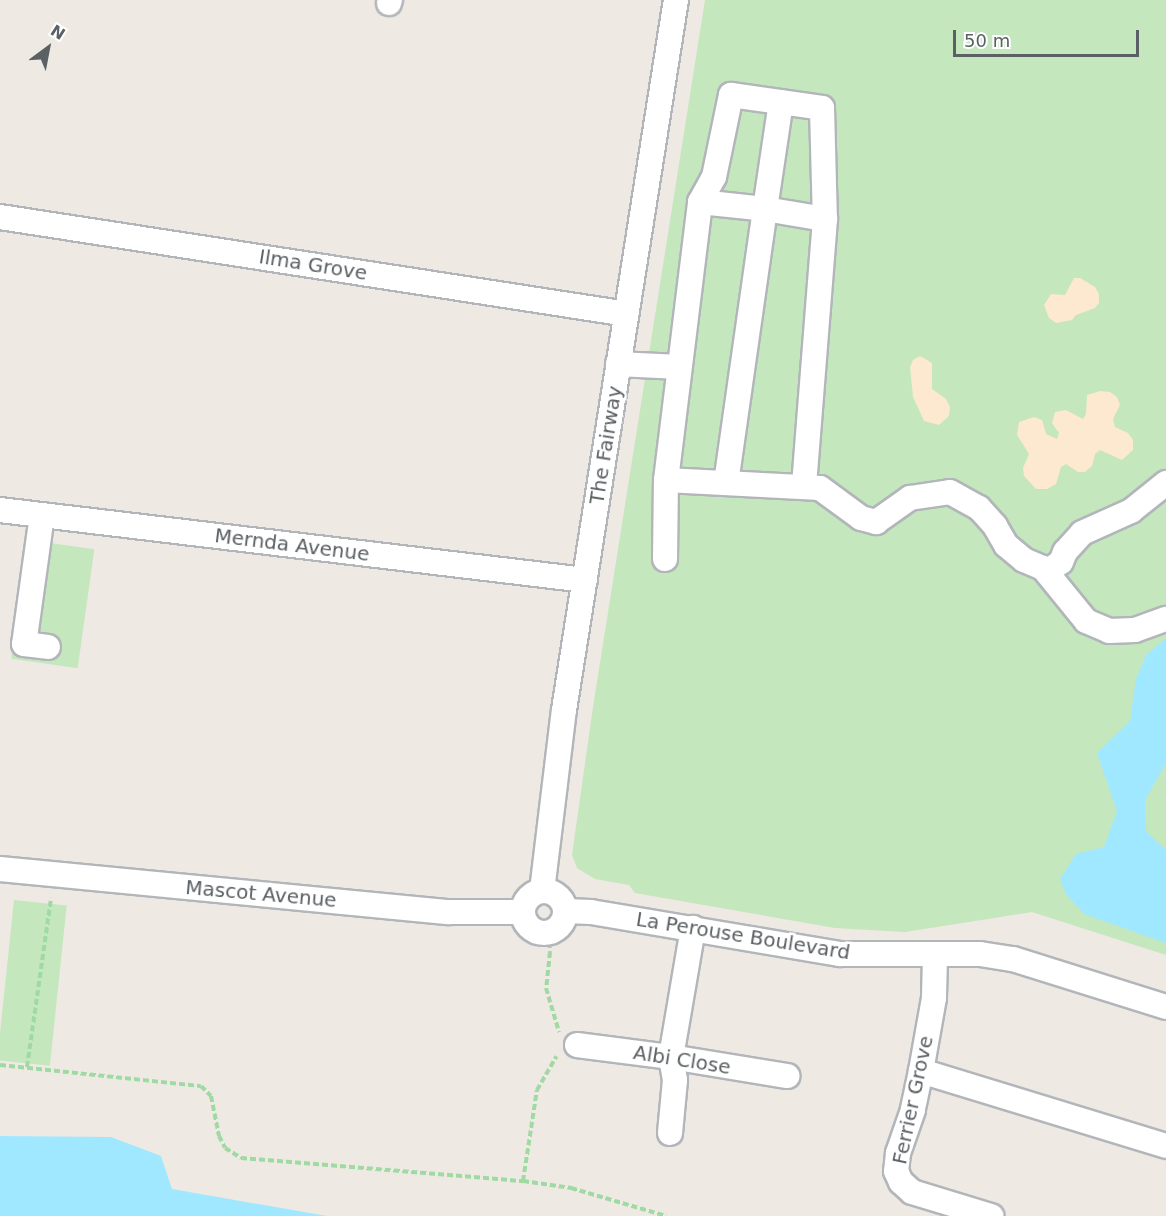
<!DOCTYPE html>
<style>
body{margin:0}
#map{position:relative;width:1166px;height:1216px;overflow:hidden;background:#eee9e2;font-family:"DejaVu Sans",sans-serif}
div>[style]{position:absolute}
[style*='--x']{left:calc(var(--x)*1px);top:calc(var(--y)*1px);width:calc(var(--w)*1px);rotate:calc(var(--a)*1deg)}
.green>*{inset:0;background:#c4e7bd;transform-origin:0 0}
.sand>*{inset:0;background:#fce9cf}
.water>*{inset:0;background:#a0e8ff}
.path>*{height:4px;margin-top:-2px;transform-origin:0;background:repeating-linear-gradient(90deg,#9fd9a3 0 6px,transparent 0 9px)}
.roads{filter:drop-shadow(2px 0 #b2b6ba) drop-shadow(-2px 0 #b2b6ba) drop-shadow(0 2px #b2b6ba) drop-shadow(0 -2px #b2b6ba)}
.minor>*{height:24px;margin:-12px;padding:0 12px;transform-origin:12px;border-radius:12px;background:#fff}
.minor>.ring{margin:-12px;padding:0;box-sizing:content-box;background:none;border:24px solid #fff;border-radius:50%}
span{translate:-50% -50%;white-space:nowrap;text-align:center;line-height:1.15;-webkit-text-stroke:5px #fff;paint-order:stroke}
.street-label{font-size:20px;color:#5a6063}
.north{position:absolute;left:18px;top:18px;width:60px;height:60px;-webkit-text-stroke:4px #fff;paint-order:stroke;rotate:32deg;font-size:16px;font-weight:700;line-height:24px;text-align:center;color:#5a6063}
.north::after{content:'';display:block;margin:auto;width:21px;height:27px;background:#5a6063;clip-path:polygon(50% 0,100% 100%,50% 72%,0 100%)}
.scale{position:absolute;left:953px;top:30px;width:186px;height:27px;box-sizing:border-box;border:3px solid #5a6063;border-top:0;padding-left:8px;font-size:18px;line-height:21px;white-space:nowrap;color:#5a6063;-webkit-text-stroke:4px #fff;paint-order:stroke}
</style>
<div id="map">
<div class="green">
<i style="clip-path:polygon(705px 0,1166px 0,1166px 955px,1032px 912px,905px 932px,835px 928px,635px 893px,629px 885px,595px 879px,577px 868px,572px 855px,593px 707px)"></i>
<i style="left:28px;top:540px;width:67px;height:120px;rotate:8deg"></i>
<i style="left:14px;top:900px;width:53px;height:161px;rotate:6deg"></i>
</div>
<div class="sand">
<i style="clip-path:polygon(1074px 278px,1080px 278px,1095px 287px,1099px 294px,1099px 303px,1095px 308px,1076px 315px,1072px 320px,1056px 323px,1049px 318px,1044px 305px,1051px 294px,1065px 295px)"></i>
<i style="clip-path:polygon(920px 356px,932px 363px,932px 389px,946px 399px,950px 407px,949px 416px,939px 425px,924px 421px,913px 397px,910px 367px,913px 360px)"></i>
<i style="clip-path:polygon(1100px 391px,1110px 392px,1117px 397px,1120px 405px,1113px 419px,1115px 427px,1128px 433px,1133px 440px,1133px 450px,1122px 460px,1100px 450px,1095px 454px,1092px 466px,1085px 472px,1078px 472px,1066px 464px,1061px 467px,1056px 484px,1047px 489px,1036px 489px,1024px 476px,1023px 468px,1029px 454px,1017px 435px,1019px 422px,1034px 417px,1042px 420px,1046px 434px,1057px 439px,1059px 433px,1052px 423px,1055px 412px,1066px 410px,1083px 419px,1086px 414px,1087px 395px)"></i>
</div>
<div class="water">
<i style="clip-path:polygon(1166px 638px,1166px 763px,1145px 800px,1146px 831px,1166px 850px,1166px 943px,1084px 914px,1066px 894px,1060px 879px,1076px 854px,1104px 847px,1117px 811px,1097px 753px,1130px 721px,1136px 679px,1146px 655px)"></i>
<i style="clip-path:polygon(0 1136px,111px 1137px,161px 1156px,172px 1189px,327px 1216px,0 1216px)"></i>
</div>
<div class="path">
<i style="--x:549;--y:933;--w:19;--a:87"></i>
<i style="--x:550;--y:952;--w:36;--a:96"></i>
<i style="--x:546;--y:988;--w:46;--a:73.5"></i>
<i style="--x:0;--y:1065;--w:202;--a:6"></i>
<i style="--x:201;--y:1086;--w:14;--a:45"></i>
<i style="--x:211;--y:1096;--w:41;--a:78.7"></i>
<i style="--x:219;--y:1136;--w:13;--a:63"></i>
<i style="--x:225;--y:1148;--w:19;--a:32"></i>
<i style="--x:241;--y:1158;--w:283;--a:4.7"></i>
<i style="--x:523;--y:1181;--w:49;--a:8.3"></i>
<i style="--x:571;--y:1188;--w:99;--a:16.4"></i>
<i style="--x:27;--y:1067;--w:171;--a:-81.9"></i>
<i style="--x:523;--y:1181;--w:92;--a:-81.3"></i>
<i style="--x:537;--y:1090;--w:39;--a:-60"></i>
</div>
<div class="roads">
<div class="minor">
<i style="--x:389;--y:3;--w:3;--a:-72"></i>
<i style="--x:781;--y:102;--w:108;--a:98.5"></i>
<i style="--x:765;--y:209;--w:61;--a:9.5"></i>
<i style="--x:700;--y:202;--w:65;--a:6.1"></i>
<i style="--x:765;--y:209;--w:276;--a:98.1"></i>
<i style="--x:0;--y:217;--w:634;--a:8.79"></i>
<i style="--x:618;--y:364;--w:61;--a:2.8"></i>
<i style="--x:666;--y:480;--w:154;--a:3"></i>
<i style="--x:820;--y:488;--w:51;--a:36.2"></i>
<i style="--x:861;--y:518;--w:16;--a:15"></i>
<i style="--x:876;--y:522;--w:42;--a:-35.2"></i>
<i style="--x:910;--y:498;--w:40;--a:-8.5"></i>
<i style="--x:950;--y:492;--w:33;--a:29"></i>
<i style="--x:979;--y:508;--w:24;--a:48"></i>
<i style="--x:995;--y:526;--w:22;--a:60"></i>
<i style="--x:1006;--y:545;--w:23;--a:40"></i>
<i style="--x:1024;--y:560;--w:21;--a:23"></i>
<i style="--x:1043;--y:568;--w:68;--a:50.9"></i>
<i style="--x:1086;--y:621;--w:25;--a:23"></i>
<i style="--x:1109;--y:631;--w:26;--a:-2"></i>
<i style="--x:1135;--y:630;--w:33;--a:-20"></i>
<i style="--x:0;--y:510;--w:589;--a:6.82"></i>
<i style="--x:42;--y:515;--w:130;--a:97.9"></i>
<i style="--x:24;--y:644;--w:24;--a:7"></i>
<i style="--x:665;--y:559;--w:79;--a:-89.3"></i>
<i style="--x:666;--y:480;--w:280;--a:-83"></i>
<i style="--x:700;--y:202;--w:29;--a:-61"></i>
<i style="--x:714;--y:177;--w:84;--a:-78.3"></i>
<i style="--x:731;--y:95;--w:92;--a:8.1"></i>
<i style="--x:822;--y:108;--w:111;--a:88.5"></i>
<i style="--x:825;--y:219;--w:268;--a:94.5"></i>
<i style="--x:1047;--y:572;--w:17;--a:-36"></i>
<i style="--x:1061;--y:562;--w:11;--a:-68"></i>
<i style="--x:1065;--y:552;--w:25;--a:-48"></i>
<i style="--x:1082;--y:533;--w:54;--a:-24.2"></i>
<i style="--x:1131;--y:511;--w:45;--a:-38.7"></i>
<i style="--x:0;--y:869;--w:451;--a:5.5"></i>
<i style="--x:449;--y:912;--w:74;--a:0"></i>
<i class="ring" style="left:523px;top:891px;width:18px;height:18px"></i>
<i style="--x:542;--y:891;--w:182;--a:-83.1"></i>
<i style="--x:564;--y:710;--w:719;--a:-81.04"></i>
<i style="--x:565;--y:911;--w:26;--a:2"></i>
<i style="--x:591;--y:912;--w:253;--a:9.6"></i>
<i style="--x:840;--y:954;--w:140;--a:0"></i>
<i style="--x:980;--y:954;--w:33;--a:9"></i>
<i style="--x:1013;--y:959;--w:160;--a:17.4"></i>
<i style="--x:935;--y:956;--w:42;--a:91.4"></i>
<i style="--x:934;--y:998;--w:74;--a:100.1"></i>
<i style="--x:921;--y:1071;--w:40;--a:102"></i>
<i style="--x:913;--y:1110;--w:46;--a:109.2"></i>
<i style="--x:898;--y:1153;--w:18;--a:96"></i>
<i style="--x:896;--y:1171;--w:12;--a:66"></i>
<i style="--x:901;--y:1182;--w:15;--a:42"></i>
<i style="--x:912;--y:1192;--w:83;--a:16.9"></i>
<i style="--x:577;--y:1045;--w:95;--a:7.3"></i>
<i style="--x:671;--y:1057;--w:118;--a:9.3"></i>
<i style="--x:921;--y:1071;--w:256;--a:17"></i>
<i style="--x:670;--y:1133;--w:53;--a:-84.6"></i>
<i style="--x:675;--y:1080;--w:23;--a:-100"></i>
<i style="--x:671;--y:1057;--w:131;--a:-80.3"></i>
</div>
</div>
<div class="street-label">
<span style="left:313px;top:265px;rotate:9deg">Ilma Grove</span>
<span style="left:606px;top:445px;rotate:-81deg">The Fairway</span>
<span style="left:292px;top:545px;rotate:7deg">Mernda Avenue</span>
<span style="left:261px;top:894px;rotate:5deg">Mascot Avenue</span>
<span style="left:743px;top:936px;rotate:9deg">La Perouse Boulevard</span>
<span style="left:682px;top:1060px;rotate:9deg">Albi Close</span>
<span style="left:913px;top:1100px;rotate:-78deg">Ferrier Grove</span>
</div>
<div class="north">N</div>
<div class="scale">50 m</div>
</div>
